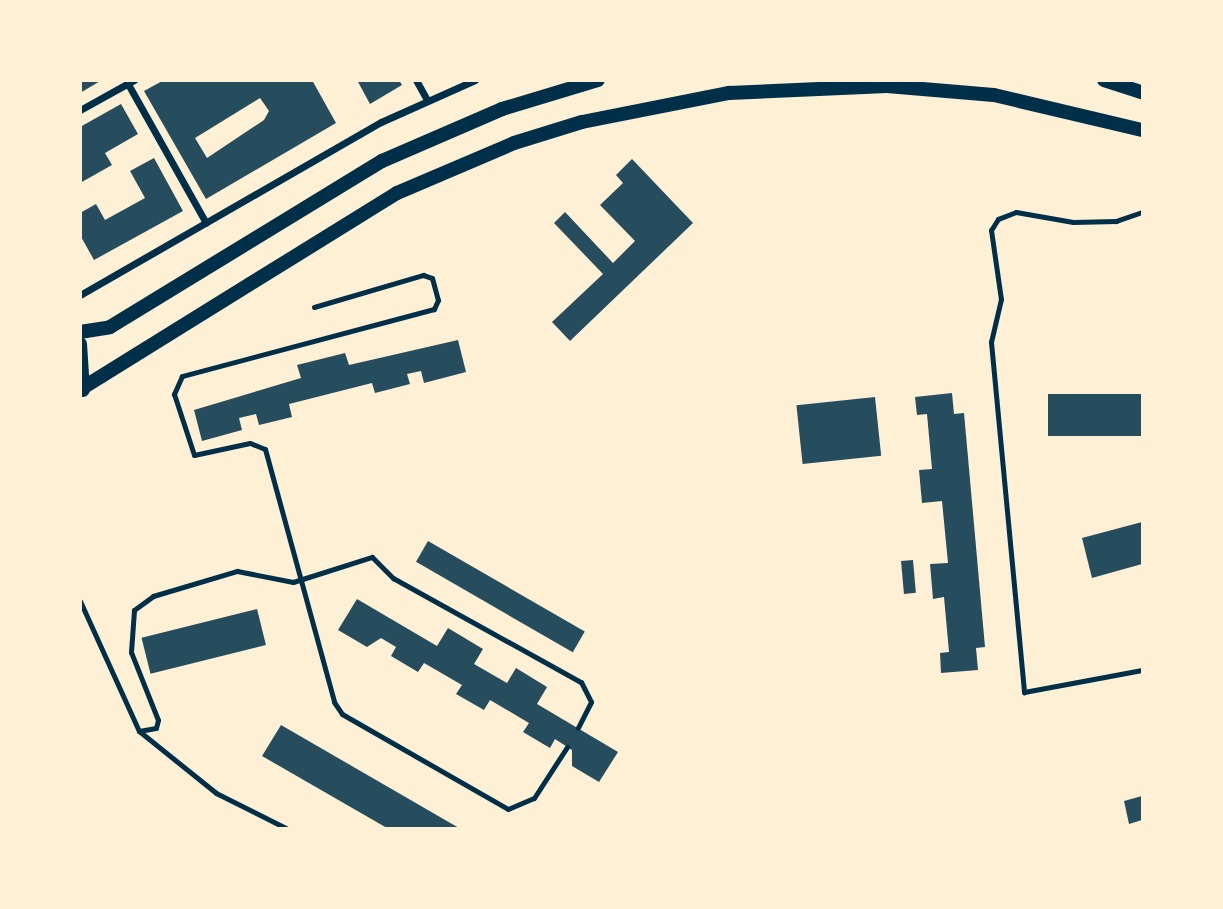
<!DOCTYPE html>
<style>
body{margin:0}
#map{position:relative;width:1223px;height:909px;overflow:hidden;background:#fdf0d5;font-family:"Times New Roman",serif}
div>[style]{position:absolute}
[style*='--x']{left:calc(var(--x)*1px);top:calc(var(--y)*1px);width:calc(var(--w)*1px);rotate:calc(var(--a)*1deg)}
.building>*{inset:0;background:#264d5e;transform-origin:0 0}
.service>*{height:5px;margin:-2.5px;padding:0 2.5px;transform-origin:2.5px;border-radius:2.5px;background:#003049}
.minor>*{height:7px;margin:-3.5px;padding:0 3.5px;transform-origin:3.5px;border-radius:3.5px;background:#003049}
.secondary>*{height:14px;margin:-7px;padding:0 7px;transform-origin:7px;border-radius:7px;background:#003049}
span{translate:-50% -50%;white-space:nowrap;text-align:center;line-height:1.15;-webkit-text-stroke:7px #fdf0d5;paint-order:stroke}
.frame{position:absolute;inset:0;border:82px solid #fdf0d5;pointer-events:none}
</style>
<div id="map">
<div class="building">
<i style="clip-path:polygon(80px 80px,102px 80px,80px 93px)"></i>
<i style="clip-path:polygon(evenodd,164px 80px,312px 80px,336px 123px,206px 199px,144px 91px,164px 80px,260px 98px,269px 111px,264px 120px,207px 158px,195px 138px,260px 98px)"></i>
<i style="clip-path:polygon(357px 80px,399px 80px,402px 85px,370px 104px)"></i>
<i style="clip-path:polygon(121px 104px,138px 134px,105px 153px,112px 165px,80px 183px,80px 127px)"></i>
<i style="clip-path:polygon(154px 158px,183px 211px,94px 260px,80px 235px,80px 213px,96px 204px,105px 220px,145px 198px,130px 171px)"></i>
<i style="clip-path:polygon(632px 159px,693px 223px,570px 341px,552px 322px,603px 274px,554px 223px,565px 212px,613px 263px,635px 241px,600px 205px,623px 183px,616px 175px)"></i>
<i style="clip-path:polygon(458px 340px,466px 372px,424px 383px,421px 371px,407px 374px,410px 384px,375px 393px,372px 383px,289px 404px,292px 417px,259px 425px,256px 414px,239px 418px,242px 430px,202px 441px,194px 410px,301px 378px,297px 365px,345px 353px,349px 365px)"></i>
<i style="clip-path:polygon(952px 393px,954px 414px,964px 413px,985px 647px,976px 648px,978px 670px,941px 673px,940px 653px,949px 652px,944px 597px,933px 599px,930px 564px,948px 563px,942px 501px,922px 503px,919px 470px,932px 469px,927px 414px,917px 415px,915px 397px)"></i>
<i style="left:1142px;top:394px;width:42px;height:94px;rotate:90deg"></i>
<i style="left:875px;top:397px;width:59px;height:79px;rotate:84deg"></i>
<i style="clip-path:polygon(1142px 522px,1142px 564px,1092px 578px,1082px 538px)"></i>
<i style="left:428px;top:541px;width:181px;height:24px;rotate:30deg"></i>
<i style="left:913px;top:560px;width:33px;height:12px;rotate:85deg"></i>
<i style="clip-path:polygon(357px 599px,437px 646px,448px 628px,483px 649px,474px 664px,507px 683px,516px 668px,547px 687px,537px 704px,618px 752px,599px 782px,572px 766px,572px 750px,555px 739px,550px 748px,523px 732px,529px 723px,490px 700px,484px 710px,456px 694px,462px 685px,424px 663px,418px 672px,391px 656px,396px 647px,381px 638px,367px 647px,338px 630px)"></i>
<i style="left:257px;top:609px;width:37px;height:119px;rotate:76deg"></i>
<i style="clip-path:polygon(281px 725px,459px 828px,387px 828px,262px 756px)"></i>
<i style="clip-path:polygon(1142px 796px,1142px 820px,1129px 824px,1124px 801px)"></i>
</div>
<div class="service">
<i style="--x:1142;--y:212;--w:28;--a:161"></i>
<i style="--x:1116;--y:221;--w:43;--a:178.7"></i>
<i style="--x:1073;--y:222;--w:58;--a:-170"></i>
<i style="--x:1016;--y:212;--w:19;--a:159"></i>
<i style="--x:998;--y:219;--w:13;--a:122"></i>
<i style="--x:991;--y:230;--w:70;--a:81.8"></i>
<i style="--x:1001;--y:299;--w:44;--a:103.1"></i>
<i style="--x:991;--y:342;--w:352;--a:84.6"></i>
<i style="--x:1024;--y:692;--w:120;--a:-10.6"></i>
<i style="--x:314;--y:307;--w:114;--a:-16.4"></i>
<i style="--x:423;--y:275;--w:9;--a:18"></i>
<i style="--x:432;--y:278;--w:23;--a:75"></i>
<i style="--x:438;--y:300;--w:10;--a:114"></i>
<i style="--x:434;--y:309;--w:261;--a:165.1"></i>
<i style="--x:182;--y:376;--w:20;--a:114"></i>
<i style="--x:174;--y:394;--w:64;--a:71.8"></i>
<i style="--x:194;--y:455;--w:57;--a:-12.1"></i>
<i style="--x:250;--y:443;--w:16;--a:22"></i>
<i style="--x:265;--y:449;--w:262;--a:74.7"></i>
<i style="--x:334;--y:702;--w:14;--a:56"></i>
<i style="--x:342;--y:714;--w:191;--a:29.8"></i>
<i style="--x:508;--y:809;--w:28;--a:-23"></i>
<i style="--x:534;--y:798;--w:61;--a:-57.1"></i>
<i style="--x:80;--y:601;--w:143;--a:65.6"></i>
<i style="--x:139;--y:731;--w:99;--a:38.8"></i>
<i style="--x:216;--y:793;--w:78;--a:26.6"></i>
<i style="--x:139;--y:731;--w:17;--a:-10"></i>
<i style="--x:156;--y:728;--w:8;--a:-76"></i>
<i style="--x:158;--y:720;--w:73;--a:-111.7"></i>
<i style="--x:131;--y:652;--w:42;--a:-85.9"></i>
<i style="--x:134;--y:610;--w:24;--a:-36"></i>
<i style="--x:153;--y:596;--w:88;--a:-16.6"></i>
<i style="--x:237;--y:571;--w:57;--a:11.1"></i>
<i style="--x:293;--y:582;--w:83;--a:-17.6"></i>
<i style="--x:372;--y:557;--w:30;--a:45"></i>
<i style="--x:393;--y:578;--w:215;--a:29"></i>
<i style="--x:581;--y:682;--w:22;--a:63"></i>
<i style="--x:591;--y:702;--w:29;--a:117"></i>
</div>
<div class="minor">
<i style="--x:416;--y:80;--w:21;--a:61"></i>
<i style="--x:128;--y:84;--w:159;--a:60.7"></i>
<i style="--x:80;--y:110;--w:62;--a:-29.1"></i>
<i style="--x:80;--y:295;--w:347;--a:-29.9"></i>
<i style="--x:381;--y:122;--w:103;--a:-24.1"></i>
</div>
<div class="secondary">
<i style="--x:1104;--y:80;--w:40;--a:18"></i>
<i style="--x:80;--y:332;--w:30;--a:-9"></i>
<i style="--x:110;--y:327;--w:319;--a:-31.4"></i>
<i style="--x:382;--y:161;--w:131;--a:-23.4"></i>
<i style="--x:502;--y:109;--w:100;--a:-16.8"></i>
<i style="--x:80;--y:344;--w:46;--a:86.3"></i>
<i style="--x:84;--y:387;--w:368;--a:-31.8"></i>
<i style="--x:397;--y:193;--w:127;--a:-23.1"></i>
<i style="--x:514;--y:143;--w:71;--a:-17.2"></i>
<i style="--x:582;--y:122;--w:150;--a:-11.2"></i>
<i style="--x:729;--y:93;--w:158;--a:-2.5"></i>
<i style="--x:887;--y:86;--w:107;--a:4.8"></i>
<i style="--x:994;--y:95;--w:152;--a:13.3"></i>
</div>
<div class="frame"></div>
</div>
